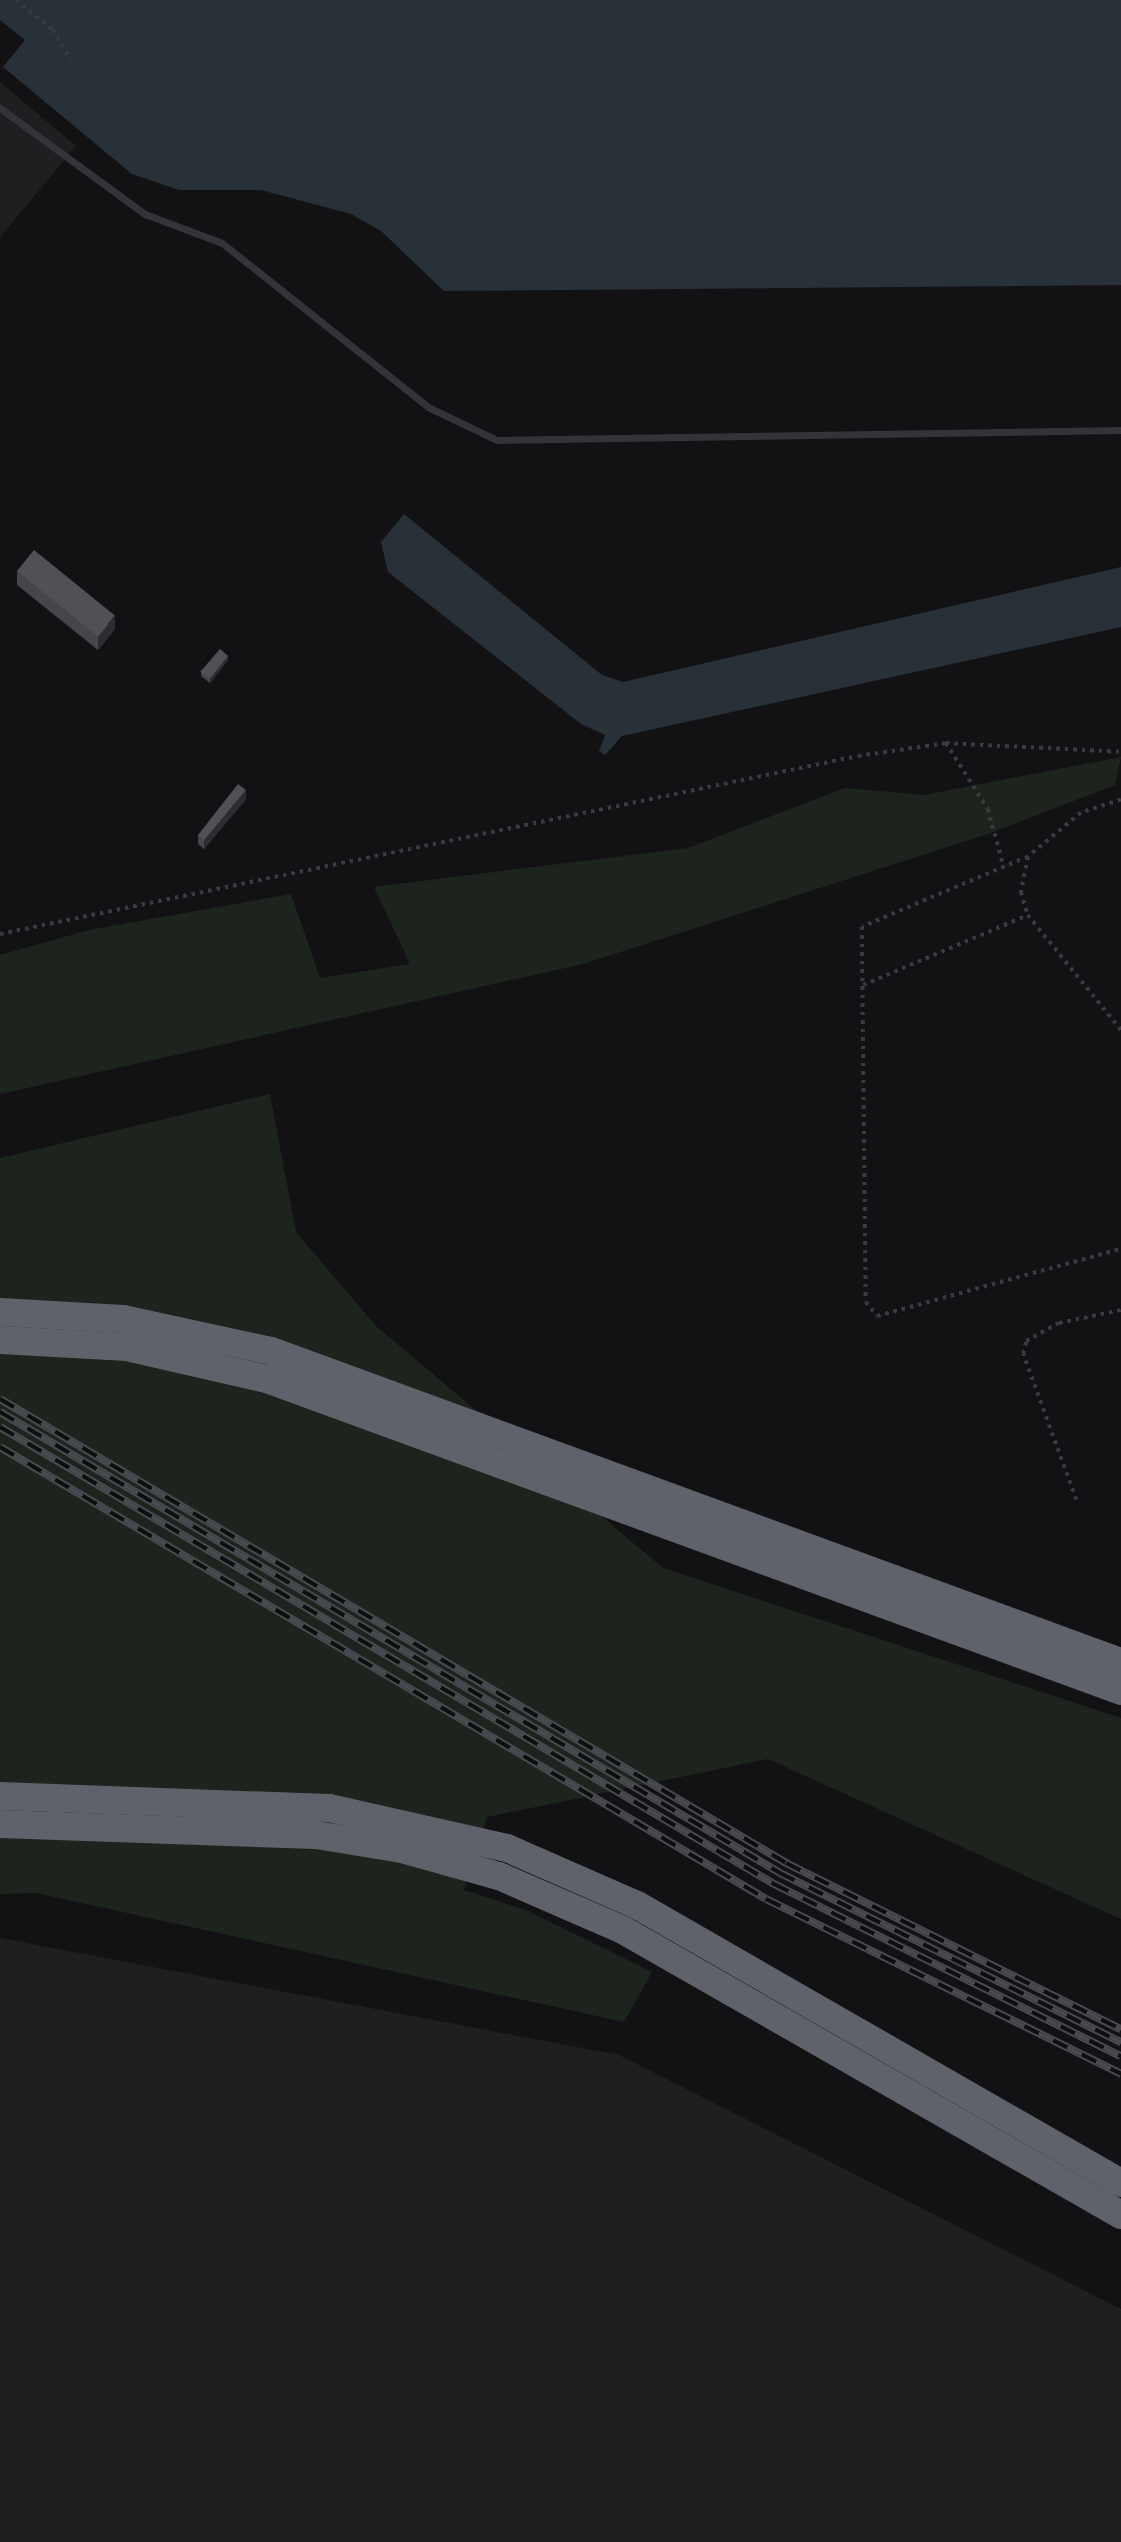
<!DOCTYPE html>
<style>
body{margin:0}
#map{position:relative;width:1121px;height:2542px;overflow:hidden;background:#121214;font-family:Arial,sans-serif}
div>[style]{position:absolute}
[style*='--x']{left:calc(var(--x)*1px);top:calc(var(--y)*1px);width:calc(var(--w)*1px);rotate:calc(var(--a)*1deg)}
.built>*{inset:0;background:#1f1e21}
.green>*{inset:0;background:#1d241e}
.water>*{inset:0;background:#293138}
.path>*{height:3.5px;margin-top:-1.75px;transform-origin:0;background:repeating-linear-gradient(90deg,#393b40 0 3.5px,transparent 0 8.5px)}
.service>*{height:7px;margin:-3.5px;padding:0 3.5px;transform-origin:3.5px;border-radius:3.5px;background:#333439}
.motorway>*{height:28px;margin:-14px;padding:0 14px;transform-origin:14px;border-radius:14px;background:#5f626a}
.rail>*{height:8px;margin-top:-4px;transform-origin:0;background:repeating-linear-gradient(90deg,#0e0d0f 0 16px,#484a50 0 32px);box-sizing:border-box;border-block:2px solid #484a50}
.wall>*{inset:0;background:#45464c}
.shaded-wall>*{inset:0;background:#2c2d31}
.building>*{inset:0;background:#4f5157;transform-origin:0 0}
span{translate:-50% -50%;white-space:nowrap;text-align:center;line-height:1.15;-webkit-text-stroke:5px #0e0d0f;paint-order:stroke}
</style>
<div id="map">
<div class="built">
<i style="clip-path:polygon(0 82px,76px 146px,0 237px)"></i>
<i style="clip-path:polygon(0 1938px,619px 2055px,1121px 2309px,1121px 2542px,0 2542px)"></i>
</div>
<div class="green">
<i style="clip-path:polygon(1121px 757px,1115px 785px,985px 835px,583px 964px,0 1094px,0 955px,89px 930px,291px 894px,320px 978px,410px 964px,374px 887px,688px 848px,845px 788px,924px 795px)"></i>
<i style="clip-path:polygon(270px 1094px,296px 1232px,376px 1326px,663px 1568px,1121px 1718px,1121px 1919px,768px 1759px,487px 1817px,464px 1890px,526px 1910px,652px 1972px,624px 2022px,36px 1893px,0 1894px,0 1158px)"></i>
</div>
<div class="water">
<i style="clip-path:polygon(0 0,1121px 0,1121px 285px,444px 291px,381px 231px,351px 214px,261px 190px,179px 190px,132px 174px,3px 67px,25px 40px,0 20px)"></i>
<i style="clip-path:polygon(404px 514px,602px 675px,623px 682px,1121px 567px,1121px 627px,622px 736px,605px 755px,599px 751px,605px 735px,581px 724px,388px 572px,381px 542px)"></i>
</div>
<div class="path">
<i style="--x:16;--y:0;--w:48;--a:39"></i>
<i style="--x:53;--y:30;--w:35;--a:59"></i>
<i style="--x:946;--y:743;--w:78;--a:57.5"></i>
<i style="--x:988;--y:809;--w:60;--a:74.6"></i>
<i style="--x:1121;--y:800;--w:42;--a:162"></i>
<i style="--x:1081;--y:813;--w:69;--a:140.3"></i>
<i style="--x:1028;--y:857;--w:36;--a:101"></i>
<i style="--x:1021;--y:892;--w:24;--a:73"></i>
<i style="--x:1028;--y:915;--w:148;--a:51"></i>
<i style="--x:1028;--y:857;--w:180;--a:157.1"></i>
<i style="--x:862;--y:927;--w:375;--a:89.4"></i>
<i style="--x:866;--y:1302;--w:18;--a:52"></i>
<i style="--x:877;--y:1316;--w:253;--a:-15.4"></i>
<i style="--x:0;--y:934;--w:876;--a:-11.72"></i>
<i style="--x:858;--y:756;--w:89;--a:-8.4"></i>
<i style="--x:946;--y:743;--w:175;--a:2.9"></i>
<i style="--x:863;--y:985;--w:179;--a:-23"></i>
<i style="--x:1076;--y:1500;--w:155;--a:-110"></i>
<i style="--x:1023;--y:1354;--w:13;--a:-77"></i>
<i style="--x:1026;--y:1341;--w:38;--a:-29"></i>
<i style="--x:1059;--y:1323;--w:63;--a:-11.8"></i>
</div>
<div class="service">
<i style="--x:0;--y:108;--w:180;--a:36.2"></i>
<i style="--x:145;--y:214;--w:82;--a:20.6"></i>
<i style="--x:222;--y:243;--w:263;--a:38.5"></i>
<i style="--x:428;--y:407;--w:76;--a:25.6"></i>
<i style="--x:497;--y:440;--w:624;--a:-0.92"></i>
</div>
<div class="motorway">
<i style="--x:0;--y:1312;--w:123;--a:3.3"></i>
<i style="--x:123;--y:1319;--w:151;--a:12.2"></i>
<i style="--x:271;--y:1351;--w:905;--a:20.1"></i>
<i style="--x:0;--y:1340;--w:127;--a:3.2"></i>
<i style="--x:127;--y:1347;--w:144;--a:12.9"></i>
<i style="--x:267;--y:1379;--w:909;--a:20.07"></i>
<i style="--x:0;--y:1796;--w:329;--a:2.1"></i>
<i style="--x:329;--y:1808;--w:182;--a:12.7"></i>
<i style="--x:507;--y:1848;--w:142;--a:23.7"></i>
<i style="--x:637;--y:1905;--w:558;--a:29.87"></i>
<i style="--x:0;--y:1824;--w:316;--a:2"></i>
<i style="--x:316;--y:1835;--w:87;--a:9.2"></i>
<i style="--x:402;--y:1849;--w:101;--a:15.6"></i>
<i style="--x:499;--y:1876;--w:135;--a:23.5"></i>
<i style="--x:623;--y:1930;--w:574;--a:29.78"></i>
</div>
<div class="rail">
<i style="--x:0;--y:1399;--w:913;--a:30.55"></i>
<i style="--x:786;--y:1863;--w:374;--a:26.4"></i>
<i style="--x:0;--y:1412;--w:906;--a:30.58"></i>
<i style="--x:780;--y:1873;--w:381;--a:26.4"></i>
<i style="--x:0;--y:1427;--w:899;--a:30.56"></i>
<i style="--x:774;--y:1884;--w:387;--a:26.4"></i>
<i style="--x:0;--y:1447;--w:889;--a:30.54"></i>
<i style="--x:766;--y:1899;--w:396;--a:26.2"></i>
</div>
<div class="wall">
<i style="clip-path:polygon(17px 571px,115px 629px,98px 650px,17px 585px)"></i>
<i style="clip-path:polygon(228px 660px,210px 683px,201px 676px,201px 672px)"></i>
<i style="clip-path:polygon(246px 799px,204px 849px,198px 844px,198px 835px)"></i>
</div>
<div class="shaded-wall">
<i style="clip-path:polygon(115px 616px,115px 629px,98px 650px,98px 637px)"></i>
<i style="clip-path:polygon(228px 656px,228px 660px,210px 683px,210px 679px)"></i>
<i style="clip-path:polygon(246px 790px,246px 799px,204px 849px,204px 840px)"></i>
</div>
<div class="building">
<i style="left:34px;top:550px;width:104px;height:27px;rotate:39deg"></i>
<i style="left:220px;top:649px;width:11px;height:30px;rotate:41deg"></i>
<i style="clip-path:polygon(238px 784px,246px 790px,204px 840px,198px 835px)"></i>
</div>
</div>
